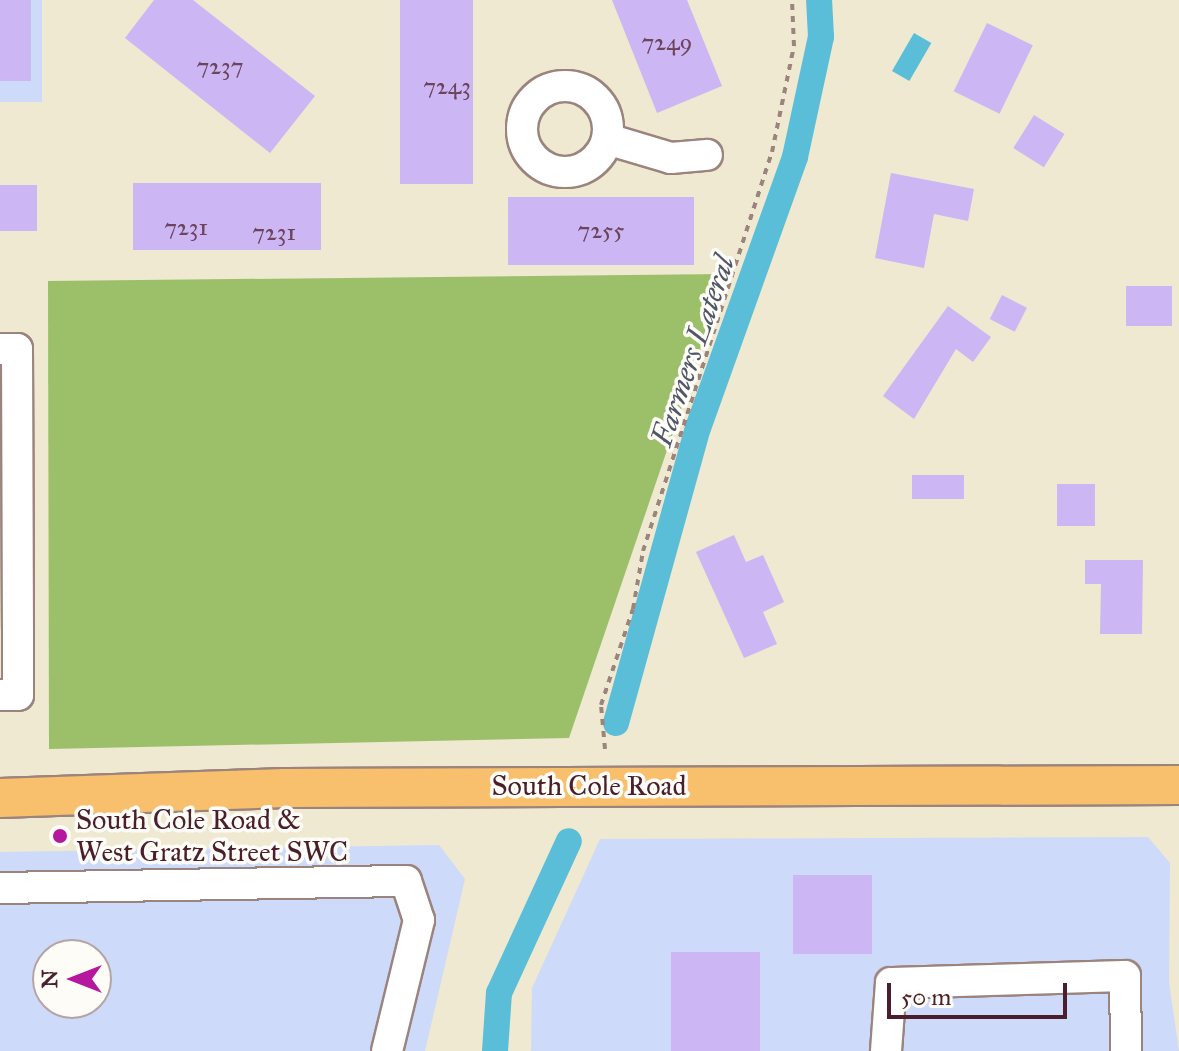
<!DOCTYPE html>
<style>
body{margin:0}
#map{position:relative;width:1179px;height:1051px;overflow:hidden;background:#eee9d0;font-family:"IM FELL Great Primer",serif}
div>[style]{position:absolute}
[style*='--x']{left:calc(var(--x)*1px);top:calc(var(--y)*1px);width:calc(var(--w)*1px);rotate:calc(var(--a)*1deg)}
.built>*{inset:0;background:#cedafa;transform-origin:0 0}
.green>*{inset:0;background:#9cbf69}
.water>*{inset:0;background:#5abed9;transform-origin:0 0}
.canal>*{height:26px;margin:-13px;padding:0 13px;transform-origin:13px;border-radius:13px;background:#5abed9}
.building>*{inset:0;background:#cdb6f4;transform-origin:0 0}
.path>*{height:4px;margin-top:-2px;transform-origin:0;background:repeating-linear-gradient(90deg,#9c847e 0 6px,transparent 0 12px)}
.roads{filter:drop-shadow(2px 0 #9c847e) drop-shadow(-2px 0 #9c847e) drop-shadow(0 2px #9c847e) drop-shadow(0 -2px #9c847e)}
.minor>*{height:30px;margin:-15px;padding:0 15px;transform-origin:15px;border-radius:15px;background:#fff}
.minor>.ring{margin:-15px;padding:0;box-sizing:content-box;background:none;border:30px solid #fff;border-radius:50%}
.major>*{height:38px;margin:-19px;padding:0 19px;transform-origin:19px;border-radius:19px;background:#f8bf6c}
.dots>*{width:22px;height:22px;translate:-50% -50%;box-sizing:border-box;border:4px solid #fdfcf7;border-radius:50%}
span{translate:-50% -50%;white-space:nowrap;text-align:center;line-height:1.15;-webkit-text-stroke:7px #fdfcf7;paint-order:stroke}
.number-label{font-size:24px;color:#6b455d}
.number-label span{-webkit-text-stroke-width:0}
.street-label{font-size:28px;color:#4a1f2b}
.poi-label{font-size:28px;color:#4a1f2b}
.left{translate:0 -50%;text-align:left}
.water-label{font-size:30px;color:#505768;font-style:italic}
.north{position:absolute;left:32px;top:939px;width:80px;height:80px;box-sizing:border-box;background:#fdfcf7;border:2px solid #b5a4a5;border-radius:50%;rotate:270deg;font-size:22px;font-weight:700;line-height:32px;text-align:center;color:#4a1f2b}
.north::after{content:'';display:block;margin:auto;width:28px;height:36px;background:#b5179e;clip-path:polygon(50% 0,100% 100%,50% 72%,0 100%)}
.scale{position:absolute;left:887px;top:983px;width:180px;height:36px;box-sizing:border-box;border:4px solid #4a1f2b;border-top:0;padding-left:10px;font-size:24px;line-height:28px;white-space:nowrap;color:#4a1f2b;-webkit-text-stroke:6px #fdfcf7;paint-order:stroke}
</style>
<div id="map">
<div class="built">
<i style="left:0;top:0;width:42px;height:102px"></i>
<i style="clip-path:polygon(1148px 837px,1170px 863px,1169px 982px,1179px 1051px,531px 1051px,532px 988px,600px 839px)"></i>
<i style="clip-path:polygon(evenodd,439px 845px,465px 879px,425px 1051px,0 1051px,0 852px,439px 845px,48px 955px,96px 955px,96px 1003px,48px 1003px,48px 955px)"></i>
</div>
<div class="green">
<i style="clip-path:polygon(727px 274px,569px 738px,49px 749px,48px 281px)"></i>
</div>
<div class="water">
<i style="left:914px;top:33px;width:20px;height:44px;rotate:30deg"></i>
</div>
<div class="canal">
<i style="--x:616;--y:723;--w:306;--a:-74.5"></i>
<i style="--x:698;--y:428;--w:288;--a:-70.3"></i>
<i style="--x:795;--y:157;--w:123;--a:-77.8"></i>
<i style="--x:821;--y:37;--w:37;--a:-93"></i>
<i style="--x:495;--y:1051;--w:58;--a:-86.1"></i>
<i style="--x:499;--y:993;--w:167;--a:-65.3"></i>
</div>
<div class="building">
<i style="left:0;top:0;width:31px;height:81px"></i>
<i style="clip-path:polygon(154px 0,193px 0,315px 96px,270px 153px,125px 38px)"></i>
<i style="left:400px;top:0;width:73px;height:184px"></i>
<i style="clip-path:polygon(612px 0,687px 0,722px 86px,657px 113px)"></i>
<i style="left:987px;top:23px;width:51px;height:76px;rotate:26deg"></i>
<i style="left:1034px;top:115px;width:36px;height:39px;rotate:32deg"></i>
<i style="clip-path:polygon(891px 173px,974px 189px,968px 221px,934px 214px,924px 268px,875px 258px)"></i>
<i style="left:133px;top:183px;width:188px;height:67px"></i>
<i style="left:0;top:185px;width:37px;height:46px"></i>
<i style="left:508px;top:197px;width:186px;height:68px"></i>
<i style="left:1126px;top:286px;width:46px;height:40px"></i>
<i style="left:1002px;top:295px;width:28px;height:27px;rotate:27deg"></i>
<i style="clip-path:polygon(948px 306px,991px 337px,973px 362px,956px 349px,914px 419px,883px 396px)"></i>
<i style="left:912px;top:475px;width:52px;height:24px"></i>
<i style="left:1057px;top:484px;width:38px;height:42px"></i>
<i style="clip-path:polygon(734px 535px,746px 562px,763px 555px,784px 602px,763px 612px,777px 644px,744px 658px,696px 552px)"></i>
<i style="clip-path:polygon(1085px 560px,1143px 560px,1142px 634px,1100px 634px,1101px 584px,1085px 584px)"></i>
<i style="left:793px;top:875px;width:79px;height:79px"></i>
<i style="left:671px;top:952px;width:89px;height:99px"></i>
</div>
<div class="path">
<i style="--x:605;--y:749;--w:44;--a:-95.2"></i>
<i style="--x:601;--y:705;--w:101;--a:-71.6"></i>
<i style="--x:633;--y:609;--w:59;--a:-80.2"></i>
<i style="--x:643;--y:551;--w:419;--a:-72.1"></i>
<i style="--x:772;--y:152;--w:108;--a:-78.3"></i>
<i style="--x:794;--y:46;--w:46;--a:-92.5"></i>
</div>
<div class="roads">
<div class="minor">
<i class="ring" style="left:522px;top:86px;width:56px;height:56px"></i>
<i style="--x:607;--y:139;--w:67;--a:16.5"></i>
<i style="--x:671;--y:158;--w:36;--a:-5"></i>
<i style="--x:0;--y:349;--w:17;--a:0"></i>
<i style="--x:17;--y:349;--w:280;--a:89.8"></i>
<i style="--x:18;--y:629;--w:66;--a:90"></i>
<i style="--x:18;--y:695;--w:18;--a:180"></i>
<i style="--x:0;--y:888;--w:406;--a:-1"></i>
<i style="--x:406;--y:881;--w:41;--a:71.6"></i>
<i style="--x:419;--y:920;--w:135;--a:103.7"></i>
<i style="--x:886;--y:1051;--w:68;--a:-85.8"></i>
<i style="--x:891;--y:983;--w:234;--a:-1.7"></i>
<i style="--x:1125;--y:976;--w:75;--a:89.2"></i>
</div>
<div class="major">
<i style="--x:0;--y:798;--w:285;--a:-2"></i>
<i style="--x:285;--y:788;--w:894;--a:-0.19"></i>
</div>
</div>
<div class="dots">
<i style="left:60px;top:836px;background:#b5179e"></i>
</div>
<div class="number-label">
<span style="left:667px;top:43px">7249</span>
<span style="left:220px;top:67px">7237</span>
<span style="left:447px;top:87px">7243</span>
<span style="left:186px;top:228px">7231</span>
<span style="left:601px;top:231px">7255</span>
<span style="left:274px;top:233px">7231</span>
</div>
<div class="street-label">
<span style="left:589px;top:786px">South Cole Road</span>
</div>
<div class="poi-label">
<span class="left" style="left:76px;top:836px">South Cole Road &amp;<br>West Gratz Street SWC</span>
</div>
<div class="water-label">
<span style="left:693px;top:351px;rotate:-71deg">Farmers Lateral</span>
</div>
<div class="north">N</div>
<div class="scale">50 m</div>
</div>
